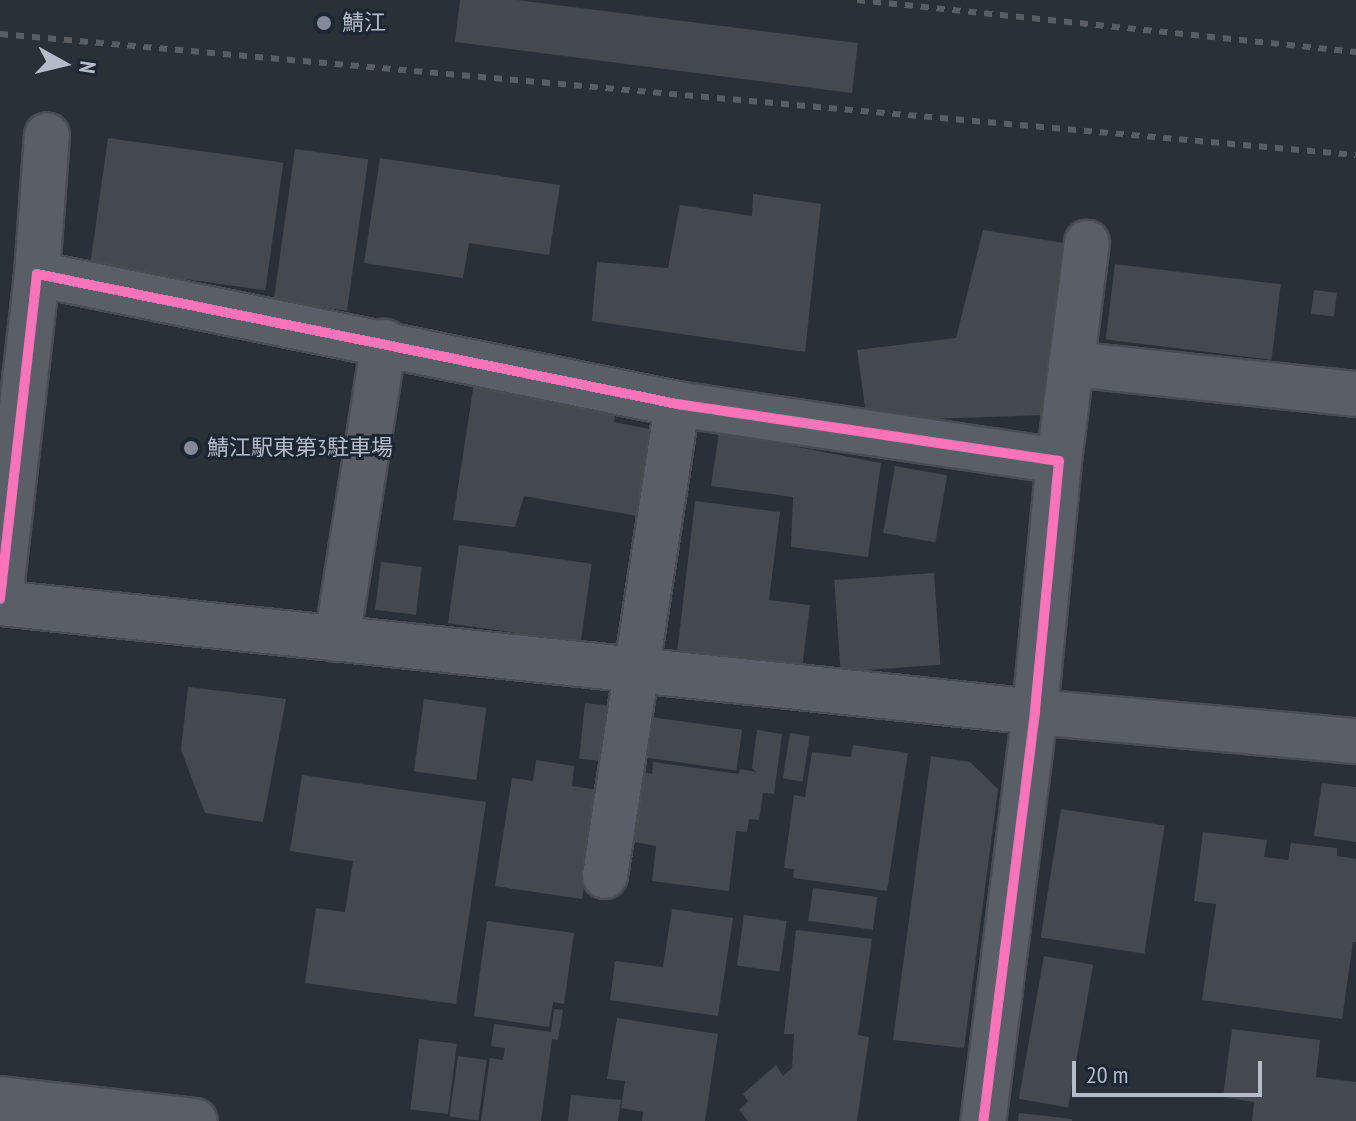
<!DOCTYPE html>
<meta charset="utf-8">
<style>
body{margin:0}
#map{position:relative;width:1356px;height:1121px;overflow:hidden;background:#2a3038;font-family:"PT Sans Narrow","Noto Sans JP",sans-serif}
div>[style]{position:absolute}
[style*='--x']{left:calc(var(--x)*1px);top:calc(var(--y)*1px);width:calc(var(--w)*1px);rotate:calc(var(--a)*1deg)}
.building>*{inset:0;background:#444950;transform-origin:0 0}
.roads{filter:drop-shadow(2px 0 #484c53) drop-shadow(-2px 0 #484c53) drop-shadow(0 2px #484c53) drop-shadow(0 -2px #484c53)}
.minor>*{height:44px;margin:-22px;padding:0 22px;transform-origin:22px;border-radius:22px;background:#5a5e66}
.rail>*{height:6px;margin-top:-3px;transform-origin:0;background:repeating-linear-gradient(90deg,#595d64 0 8px,transparent 0 16px)}
.cycleway>*{height:10px;margin:-5px;padding:0 5px;transform-origin:5px;border-radius:5px;background:#fb73b8}
.dots>*{width:22px;height:22px;translate:-50% -50%;box-sizing:border-box;border:4px solid #1d2633;border-radius:50%}
span{translate:-50% -50%;white-space:nowrap;text-align:center;line-height:1.15;-webkit-text-stroke:6px #1d2633;paint-order:stroke}
.poi-label{font-size:22px;color:#b4bcc9}
.left{translate:0 -50%;text-align:left}
.north{position:absolute;left:24px;top:24px;width:80px;height:80px;-webkit-text-stroke:6px #1d2633;paint-order:stroke;rotate:98deg;font-size:22px;font-weight:700;line-height:32px;text-align:center;color:#b4bcc9}
.north::after{content:'';display:block;margin:auto;width:28px;height:36px;background:#b4bcc9;clip-path:polygon(50% 0,100% 100%,50% 72%,0 100%)}
.scale{position:absolute;left:1072px;top:1061px;width:190px;height:36px;box-sizing:border-box;border:4px solid #b4bcc9;border-top:0;padding-left:10px;font-size:24px;line-height:28px;white-space:nowrap;color:#b4bcc9;-webkit-text-stroke:6px #1d2633;paint-order:stroke}
</style>
<div id="map">
<div class="building">
<i style="clip-path:polygon(460px 0,517px 0,858px 43px,852px 93px,455px 42px)"></i>
<i style="left:108px;top:138px;width:177px;height:129px;rotate:8deg"></i>
<i style="left:295px;top:149px;width:74px;height:153px;rotate:8deg"></i>
<i style="clip-path:polygon(380px 158px,560px 185px,549px 255px,469px 243px,463px 278px,364px 263px)"></i>
<i style="clip-path:polygon(753px 194px,821px 204px,805px 352px,592px 321px,597px 262px,668px 268px,680px 205px,752px 216px)"></i>
<i style="clip-path:polygon(983px 230px,1070px 244px,1048px 415px,867px 421px,857px 350px,956px 338px)"></i>
<i style="left:1115px;top:264px;width:167px;height:76px;rotate:7deg"></i>
<i style="left:1314px;top:290px;width:23px;height:24px;rotate:7deg"></i>
<i style="clip-path:polygon(475px 376px,617px 405px,614px 422px,654px 430px,638px 516px,524px 496px,515px 527px,453px 520px)"></i>
<i style="clip-path:polygon(719px 432px,881px 463px,868px 557px,791px 547px,793px 497px,711px 486px)"></i>
<i style="left:895px;top:466px;width:53px;height:68px;rotate:10deg"></i>
<i style="clip-path:polygon(695px 501px,780px 512px,769px 600px,810px 605px,802px 668px,677px 653px)"></i>
<i style="left:459px;top:545px;width:134px;height:79px;rotate:8deg"></i>
<i style="left:381px;top:562px;width:41px;height:48px;rotate:7deg"></i>
<i style="left:934px;top:573px;width:92px;height:100px;rotate:86deg"></i>
<i style="clip-path:polygon(188px 687px,286px 699px,263px 822px,205px 813px,181px 750px)"></i>
<i style="left:424px;top:699px;width:63px;height:73px;rotate:8deg"></i>
<i style="left:585px;top:703px;width:27px;height:56px;rotate:6deg"></i>
<i style="left:651px;top:717px;width:92px;height:41px;rotate:8deg"></i>
<i style="clip-path:polygon(757px 730px,782px 734px,774px 794px,763px 793px,759px 820px,749px 819px,747px 832px,736px 831px,729px 891px,652px 881px,656px 846px,634px 842px,643px 772px,652px 774px,653px 762px,739px 774px,740px 769px,756px 772px,752px 768px)"></i>
<i style="left:790px;top:733px;width:20px;height:46px;rotate:9deg"></i>
<i style="clip-path:polygon(853px 745px,908px 753px,887px 891px,793px 878px,794px 869px,784px 868px,794px 795px,805px 797px,812px 752px,851px 757px)"></i>
<i style="clip-path:polygon(931px 756px,970px 762px,998px 789px,964px 1048px,893px 1040px)"></i>
<i style="clip-path:polygon(536px 760px,574px 766px,572px 786px,599px 790px,582px 899px,495px 886px,512px 778px,533px 781px)"></i>
<i style="clip-path:polygon(302px 775px,486px 802px,456px 1004px,305px 983px,316px 908px,345px 912px,353px 861px,290px 851px)"></i>
<i style="clip-path:polygon(1322px 783px,1356px 787px,1356px 842px,1314px 836px)"></i>
<i style="left:1061px;top:809px;width:105px;height:130px;rotate:9deg"></i>
<i style="clip-path:polygon(1203px 832px,1267px 840px,1264px 857px,1288px 860px,1291px 843px,1337px 848px,1337px 856px,1356px 859px,1356px 942px,1353px 942px,1342px 1019px,1202px 1000px,1216px 904px,1194px 901px)"></i>
<i style="left:813px;top:888px;width:65px;height:33px;rotate:8deg"></i>
<i style="clip-path:polygon(672px 909px,733px 918px,718px 1016px,610px 1000px,615px 961px,663px 967px)"></i>
<i style="left:744px;top:915px;width:43px;height:51px;rotate:8deg"></i>
<i style="clip-path:polygon(487px 921px,574px 933px,564px 1004px,553px 1002px,549px 1027px,474px 1016px)"></i>
<i style="clip-path:polygon(796px 930px,872px 939px,858px 1035px,869px 1037px,857px 1121px,748px 1121px,739px 1110px,748px 1101px,743px 1094px,776px 1065px,783px 1076px,792px 1068px,794px 1034px,784px 1034px)"></i>
<i style="left:1044px;top:956px;width:50px;height:145px;rotate:10deg"></i>
<i style="clip-path:polygon(554px 1009px,563px 1010px,558px 1040px,552px 1039px,541px 1121px,481px 1121px,490px 1058px,503px 1060px,505px 1048px,491px 1046px,494px 1024px,551px 1032px)"></i>
<i style="clip-path:polygon(617px 1018px,718px 1034px,705px 1121px,642px 1121px,643px 1112px,621px 1108px,625px 1081px,607px 1079px)"></i>
<i style="clip-path:polygon(1232px 1029px,1320px 1040px,1316px 1077px,1356px 1082px,1356px 1121px,1252px 1121px,1254px 1102px,1223px 1097px)"></i>
<i style="left:419px;top:1039px;width:38px;height:71px;rotate:7deg"></i>
<i style="left:458px;top:1056px;width:29px;height:61px;rotate:8deg"></i>
<i style="clip-path:polygon(571px 1095px,621px 1100px,618px 1121px,568px 1121px)"></i>
<i style="clip-path:polygon(1019px 1113px,1072px 1119px,1072px 1121px,1018px 1121px)"></i>
</div>
<div class="roads">
<div class="minor">
<i style="--x:37;--y:274;--w:139;--a:-85.9"></i>
<i style="--x:1071;--y:364;--w:287;--a:6"></i>
<i style="--x:1059;--y:461;--w:220;--a:-82.7"></i>
<i style="--x:0;--y:599;--w:327;--a:-83.5"></i>
<i style="--x:37;--y:274;--w:653;--a:11.48"></i>
<i style="--x:677;--y:404;--w:386;--a:8.5"></i>
<i style="--x:1059;--y:461;--w:252;--a:95.5"></i>
<i style="--x:1035;--y:712;--w:412;--a:97.2"></i>
<i style="--x:0;--y:603;--w:1041;--a:6.01"></i>
<i style="--x:1035;--y:712;--w:322;--a:5.2"></i>
<i style="--x:337;--y:639;--w:301;--a:-81"></i>
<i style="--x:605;--y:876;--w:477;--a:-81.3"></i>
<i style="--x:0;--y:1099;--w:196;--a:6.4"></i>
</div>
</div>
<div class="rail">
<i style="--x:857;--y:0;--w:502;--a:5.95"></i>
<i style="--x:0;--y:34;--w:1361;--a:5.1"></i>
</div>
<div class="cycleway">
<i style="--x:0;--y:599;--w:327;--a:-83.5"></i>
<i style="--x:37;--y:274;--w:653;--a:11.48"></i>
<i style="--x:677;--y:404;--w:386;--a:8.5"></i>
<i style="--x:1059;--y:461;--w:252;--a:95.5"></i>
<i style="--x:1035;--y:712;--w:412;--a:97.2"></i>
</div>
<div class="dots">
<i style="left:324px;top:23px;background:#848b96"></i>
<i style="left:191px;top:448px;background:#848b96"></i>
</div>
<div class="poi-label">
<span class="left" style="left:342px;top:23px">鯖江</span>
<span class="left" style="left:207px;top:448px">鯖江駅東第3駐車場</span>
</div>
<div class="north">N</div>
<div class="scale">20 m</div>
</div>
